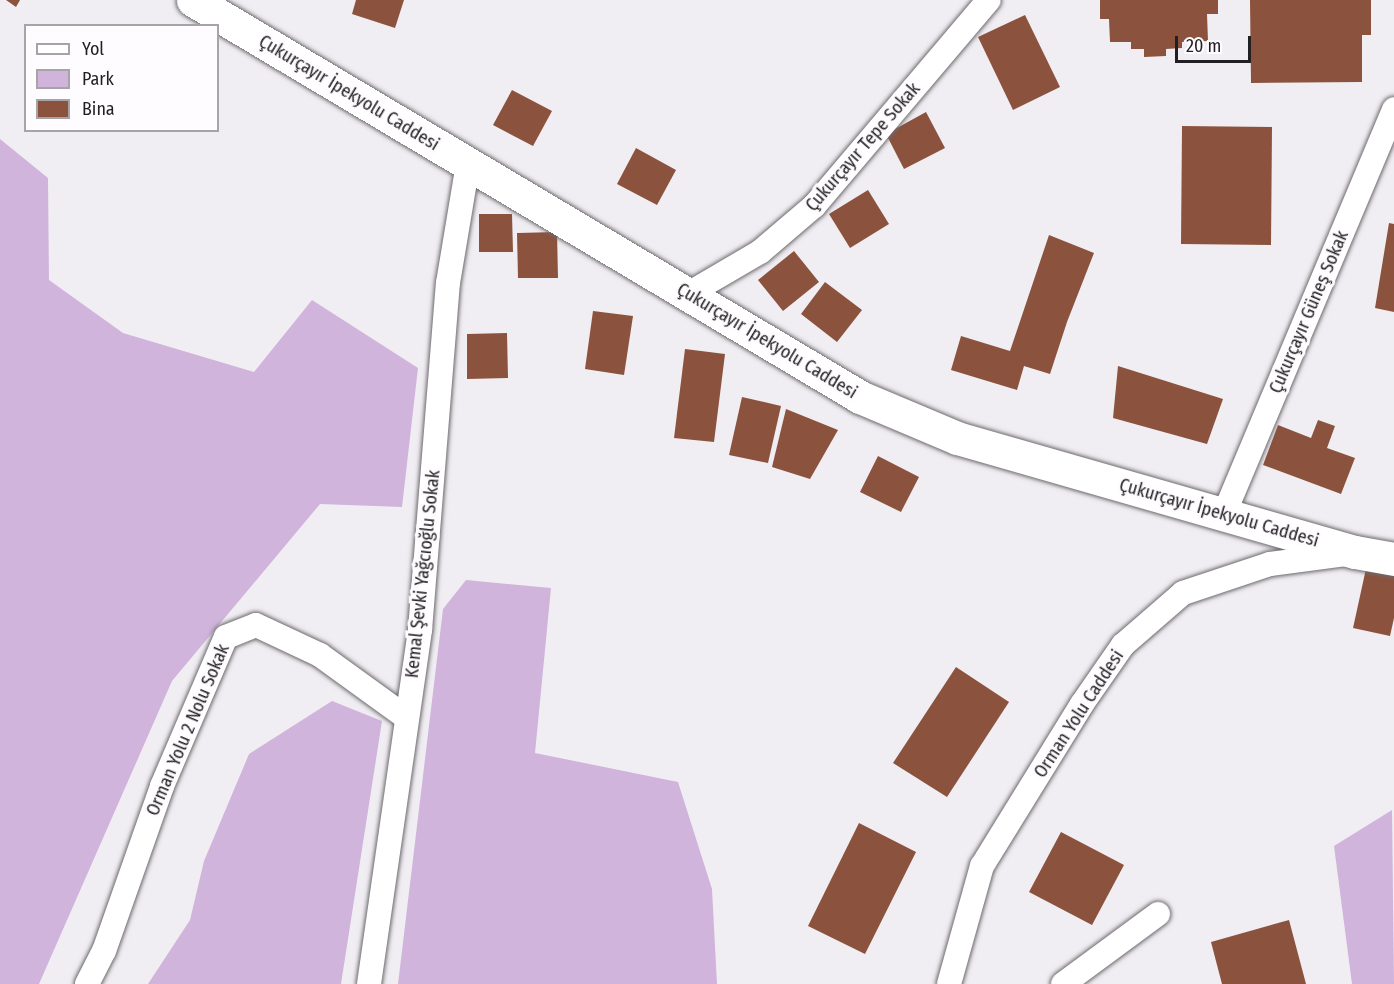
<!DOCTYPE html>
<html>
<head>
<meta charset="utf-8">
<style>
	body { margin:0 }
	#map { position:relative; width:1394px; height:984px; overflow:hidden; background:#f1eef3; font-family:"Fira Sans Condensed",sans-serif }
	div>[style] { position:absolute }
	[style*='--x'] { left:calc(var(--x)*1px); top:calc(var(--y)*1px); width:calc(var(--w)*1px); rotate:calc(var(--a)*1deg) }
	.green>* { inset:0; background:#d0b4dc }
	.building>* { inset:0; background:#8b523d }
	.roads { filter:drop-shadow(0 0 2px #6d6a6e) drop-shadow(0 0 2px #6d6a6e) }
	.street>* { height:24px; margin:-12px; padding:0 12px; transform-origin:12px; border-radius:12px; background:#fff }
	.secondary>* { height:33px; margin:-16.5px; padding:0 16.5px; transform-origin:16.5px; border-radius:16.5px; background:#fff }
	span { translate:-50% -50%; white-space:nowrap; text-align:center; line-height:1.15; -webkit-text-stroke:6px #fefcff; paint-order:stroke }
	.street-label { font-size:18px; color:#211f21 }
	.legend { position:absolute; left:24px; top:24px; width:195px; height:108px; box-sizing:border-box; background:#fefcff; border:2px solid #a6a4a6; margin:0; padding:8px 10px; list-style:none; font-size:18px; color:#211f21 }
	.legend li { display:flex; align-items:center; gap:12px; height:30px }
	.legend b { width:30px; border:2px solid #a6a4a6 }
	.scale { position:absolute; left:1175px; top:36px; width:76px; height:27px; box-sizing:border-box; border:3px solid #211f21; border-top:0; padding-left:8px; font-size:18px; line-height:21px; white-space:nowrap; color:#211f21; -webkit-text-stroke:4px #fefcff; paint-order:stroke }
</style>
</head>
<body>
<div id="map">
	<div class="green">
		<div style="clip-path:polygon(0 139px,48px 178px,49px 280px,123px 333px,254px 372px,312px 300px,418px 368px,402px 507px,320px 504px,172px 681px,39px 984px,0 984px)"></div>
		<div style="clip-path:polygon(466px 580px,551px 588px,535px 753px,678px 782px,712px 889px,717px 984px,398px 984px,443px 609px)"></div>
		<div style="clip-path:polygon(332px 701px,382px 721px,341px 984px,148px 984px,190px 920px,204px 861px,249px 754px)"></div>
		<div style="clip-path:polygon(1392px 810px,1394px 984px,1352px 984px,1334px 846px)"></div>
	</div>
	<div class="building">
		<div style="clip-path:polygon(6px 0,20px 0,16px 7px)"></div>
		<div style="clip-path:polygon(356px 0,404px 0,395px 28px,352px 14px)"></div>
		<div style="clip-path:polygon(1100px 0,1218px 0,1218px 14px,1207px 14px,1208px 41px,1182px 42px,1182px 48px,1166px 49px,1166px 56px,1144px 57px,1144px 49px,1131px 49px,1131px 42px,1110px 42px,1109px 19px,1100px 19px)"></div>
		<div style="clip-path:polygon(1250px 0,1371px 0,1371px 35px,1362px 35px,1362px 82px,1251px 83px)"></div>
		<div style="clip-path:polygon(1025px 15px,1060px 87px,1013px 110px,978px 37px)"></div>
		<div style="clip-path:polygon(512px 90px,552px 111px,533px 146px,493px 125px)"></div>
		<div style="clip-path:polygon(926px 112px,945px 148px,904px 169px,886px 134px)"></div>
		<div style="clip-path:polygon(1182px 126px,1272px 127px,1271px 245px,1181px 244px)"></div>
		<div style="clip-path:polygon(636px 148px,676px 170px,657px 205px,617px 184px)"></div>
		<div style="clip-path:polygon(868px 190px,889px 224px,850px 248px,829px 214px)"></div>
		<div style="clip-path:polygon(479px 214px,512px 214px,513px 252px,479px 252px)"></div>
		<div style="clip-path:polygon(1389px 223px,1394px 224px,1394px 312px,1375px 308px)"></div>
		<div style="clip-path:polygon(557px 232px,558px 278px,518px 278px,517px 233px)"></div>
		<div style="clip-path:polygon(1049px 235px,1094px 253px,1067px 322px,1050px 374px,1024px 366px,1017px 390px,951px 370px,961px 336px,1010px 351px)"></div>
		<div style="clip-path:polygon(794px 251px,819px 282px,783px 311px,758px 280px)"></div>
		<div style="clip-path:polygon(825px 282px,862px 310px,837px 342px,801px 314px)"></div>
		<div style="clip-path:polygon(593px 311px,633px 316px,624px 375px,585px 369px)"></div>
		<div style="clip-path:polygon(507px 333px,508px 378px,467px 379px,467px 334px)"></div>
		<div style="clip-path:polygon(685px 349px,725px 354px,714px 442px,674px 438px)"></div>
		<div style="clip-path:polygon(1118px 366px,1223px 399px,1207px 444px,1113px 418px)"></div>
		<div style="clip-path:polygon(742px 397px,781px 406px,768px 463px,729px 455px)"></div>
		<div style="clip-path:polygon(786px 409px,838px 430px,810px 479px,772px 467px)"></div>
		<div style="clip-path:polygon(1318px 420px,1335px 426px,1327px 448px,1355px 458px,1341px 494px,1263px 465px,1278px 425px,1311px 438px)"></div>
		<div style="clip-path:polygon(878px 456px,919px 477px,901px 512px,860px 492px)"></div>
		<div style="clip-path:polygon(1367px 564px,1394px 570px,1394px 618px,1390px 636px,1353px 628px)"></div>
		<div style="clip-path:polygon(956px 667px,1009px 702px,947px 797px,893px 763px)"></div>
		<div style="clip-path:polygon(859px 823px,916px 852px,865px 954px,808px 926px)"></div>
		<div style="clip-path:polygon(1061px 832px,1124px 865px,1092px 925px,1029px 892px)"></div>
		<div style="clip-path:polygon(1289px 920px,1306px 984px,1222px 984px,1211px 942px)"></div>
	</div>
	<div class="roads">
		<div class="street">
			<div style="--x:688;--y:294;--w:83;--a:-30.3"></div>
			<div style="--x:760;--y:252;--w:71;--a:-40.4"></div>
			<div style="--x:814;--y:206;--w:270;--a:-49.7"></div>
			<div style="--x:1224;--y:514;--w:439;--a:-67.2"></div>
			<div style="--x:87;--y:984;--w:37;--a:-63"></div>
			<div style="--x:104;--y:951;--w:175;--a:-70.6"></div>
			<div style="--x:162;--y:786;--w:162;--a:-66.8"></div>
			<div style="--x:226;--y:637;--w:32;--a:-22"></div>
			<div style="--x:256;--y:625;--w:71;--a:25.1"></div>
			<div style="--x:320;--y:655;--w:107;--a:35.9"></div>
			<div style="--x:369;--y:984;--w:358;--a:-81.8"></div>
			<div style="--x:420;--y:630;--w:348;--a:-85.4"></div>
			<div style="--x:448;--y:283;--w:122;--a:-80.5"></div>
			<div style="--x:949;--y:984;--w:123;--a:-74.4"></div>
			<div style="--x:982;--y:866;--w:190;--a:-58.3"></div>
			<div style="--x:1082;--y:704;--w:72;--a:-55.2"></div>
			<div style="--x:1123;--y:645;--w:79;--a:-40.9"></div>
			<div style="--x:1183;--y:593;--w:92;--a:-18.4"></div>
			<div style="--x:1270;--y:564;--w:78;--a:-7.4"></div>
			<div style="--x:1063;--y:984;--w:118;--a:-36.4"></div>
		</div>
		<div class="secondary">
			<div style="--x:193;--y:0;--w:776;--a:30.76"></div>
			<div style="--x:860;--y:397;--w:105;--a:22.9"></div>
			<div style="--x:957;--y:438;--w:414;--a:16"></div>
			<div style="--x:1355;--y:552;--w:40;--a:10"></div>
		</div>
	</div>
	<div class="street-label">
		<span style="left:349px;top:93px;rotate:31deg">Çukurçayır İpekyolu Caddesi</span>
		<span style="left:863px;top:147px;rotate:-49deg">Çukurçayır Tepe Sokak</span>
		<span style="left:1309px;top:312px;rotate:-67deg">Çukurçayır Güneş Sokak</span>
		<span style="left:767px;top:341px;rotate:31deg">Çukurçayır İpekyolu Caddesi</span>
		<span style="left:1219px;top:513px;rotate:16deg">Çukurçayır İpekyolu Caddesi</span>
		<span style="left:423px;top:574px;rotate:-84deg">Kemal Şevki Yağcıoğlu Sokak</span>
		<span style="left:1079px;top:714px;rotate:-57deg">Orman Yolu Caddesi</span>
		<span style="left:188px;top:730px;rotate:-67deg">Orman Yolu 2 Nolu Sokak</span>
	</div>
	<ul class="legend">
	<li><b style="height:8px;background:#fff"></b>Yol</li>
	<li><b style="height:16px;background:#d0b4dc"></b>Park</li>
	<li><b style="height:16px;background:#8b523d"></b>Bina</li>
	</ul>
	<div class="scale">20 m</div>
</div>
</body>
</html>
